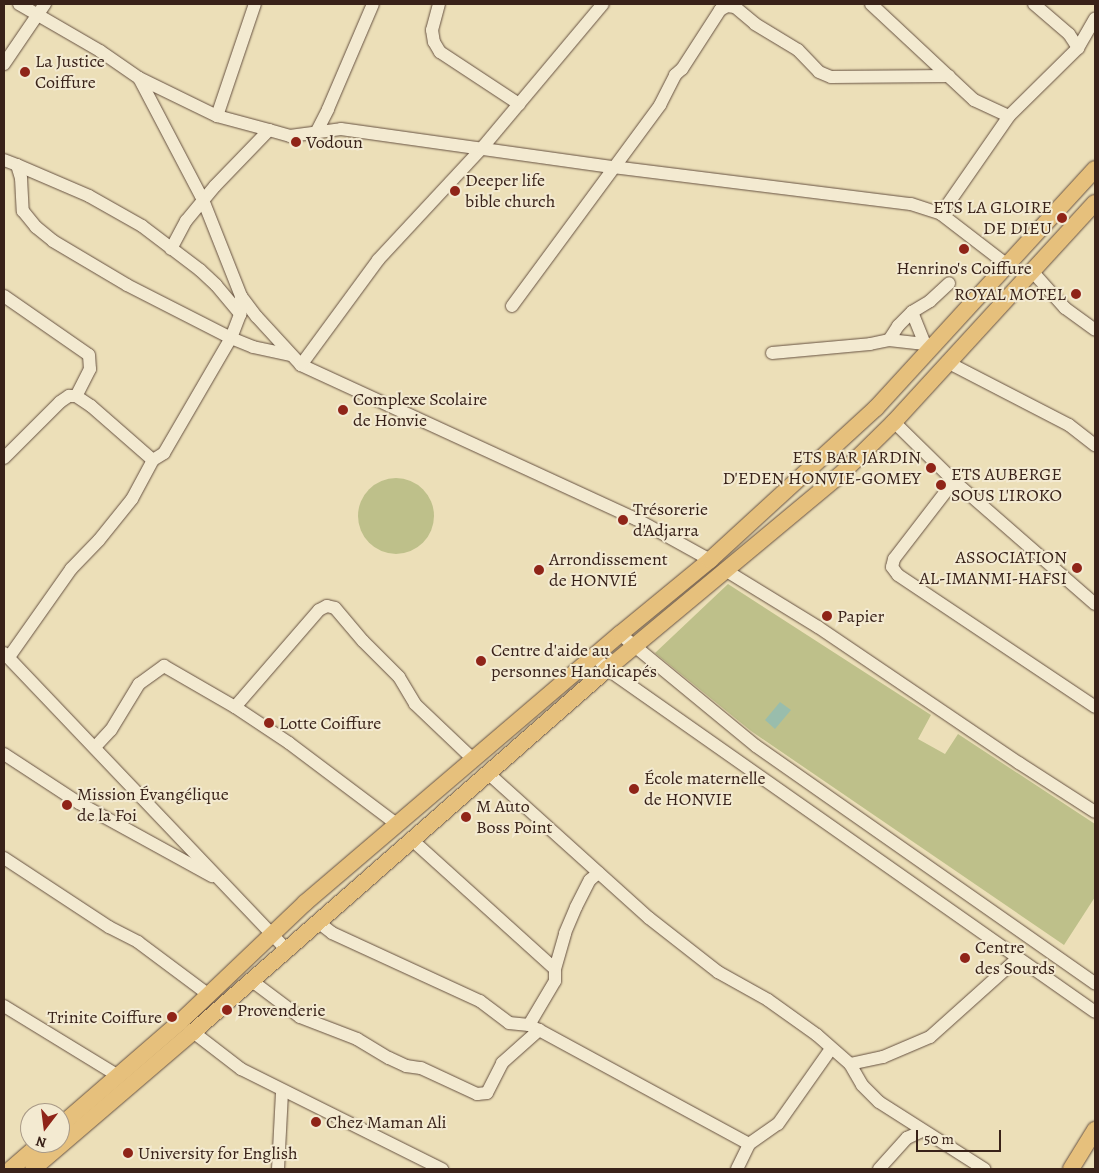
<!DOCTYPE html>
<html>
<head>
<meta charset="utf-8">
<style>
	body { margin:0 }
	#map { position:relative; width:1099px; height:1173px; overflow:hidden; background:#ecdfb8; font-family:Alegreya,serif }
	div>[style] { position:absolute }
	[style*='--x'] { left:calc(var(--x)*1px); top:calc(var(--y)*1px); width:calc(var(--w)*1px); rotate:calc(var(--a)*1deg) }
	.green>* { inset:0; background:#bec08a }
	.round { border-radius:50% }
	.water>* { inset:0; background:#99bdac }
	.roads { filter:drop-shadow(0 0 1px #665141) drop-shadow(0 0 1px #665141) }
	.minor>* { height:12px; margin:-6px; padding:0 6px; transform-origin:6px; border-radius:6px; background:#f3ead1 }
	.major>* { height:16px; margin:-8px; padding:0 8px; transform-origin:8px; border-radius:8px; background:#e6c07c }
	.dots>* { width:14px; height:14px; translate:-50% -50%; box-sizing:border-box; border:2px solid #f3ead1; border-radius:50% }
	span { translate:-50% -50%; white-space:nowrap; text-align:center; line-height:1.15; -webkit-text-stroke:4px #f3ead1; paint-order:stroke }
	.poi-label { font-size:18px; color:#392219 }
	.left { translate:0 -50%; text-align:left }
	.right { translate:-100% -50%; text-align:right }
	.frame { position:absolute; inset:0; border:5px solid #392219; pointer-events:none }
	.north { position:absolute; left:20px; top:1103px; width:50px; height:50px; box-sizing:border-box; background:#f3ead1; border:1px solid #a99a87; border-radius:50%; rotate:195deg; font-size:14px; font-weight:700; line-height:20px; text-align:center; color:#392219 }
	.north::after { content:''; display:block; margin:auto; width:18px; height:22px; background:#8f2418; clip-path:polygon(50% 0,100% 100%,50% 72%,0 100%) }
	.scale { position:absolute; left:916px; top:1130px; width:85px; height:22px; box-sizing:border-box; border:2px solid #392219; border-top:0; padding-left:6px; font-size:15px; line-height:18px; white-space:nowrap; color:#392219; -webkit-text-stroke:4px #f3ead1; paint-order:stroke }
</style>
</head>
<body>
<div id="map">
	<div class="green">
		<div class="round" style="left:358px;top:478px;width:76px;height:76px"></div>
		<div style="clip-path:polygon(728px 584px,931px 715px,918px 739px,945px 754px,958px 734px,1095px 824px,1095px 897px,1064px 945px,751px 731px,655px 653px)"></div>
	</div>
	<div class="water">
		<div style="clip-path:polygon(780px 702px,791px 710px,775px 729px,765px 720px)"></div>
	</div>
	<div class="roads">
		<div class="minor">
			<div style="--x:19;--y:4;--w:94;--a:30.1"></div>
			<div style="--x:100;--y:51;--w:47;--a:34.7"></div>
			<div style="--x:139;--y:78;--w:87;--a:26"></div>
			<div style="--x:217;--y:116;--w:54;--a:15.1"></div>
			<div style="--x:269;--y:130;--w:22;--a:16"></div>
			<div style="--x:290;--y:136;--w:51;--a:-7.8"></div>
			<div style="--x:341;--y:129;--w:275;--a:8"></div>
			<div style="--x:613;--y:167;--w:300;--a:7.1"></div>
			<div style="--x:911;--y:204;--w:32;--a:18"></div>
			<div style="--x:941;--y:214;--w:82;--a:37.6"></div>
			<div style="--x:439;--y:4;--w:27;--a:105"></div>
			<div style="--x:432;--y:30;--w:12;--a:81"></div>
			<div style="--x:434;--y:42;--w:12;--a:59"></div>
			<div style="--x:440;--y:52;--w:95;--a:33.4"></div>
			<div style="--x:871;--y:4;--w:141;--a:43"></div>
			<div style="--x:974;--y:100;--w:38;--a:25"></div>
			<div style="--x:1034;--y:4;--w:46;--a:40.6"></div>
			<div style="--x:1069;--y:34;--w:17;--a:57"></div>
			<div style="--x:4;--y:64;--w:73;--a:-55.7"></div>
			<div style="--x:139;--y:78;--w:138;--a:62.3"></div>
			<div style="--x:203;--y:200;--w:103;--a:68.4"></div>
			<div style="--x:241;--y:296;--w:26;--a:53"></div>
			<div style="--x:257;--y:317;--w:65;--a:47.5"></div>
			<div style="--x:301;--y:365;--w:369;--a:24.7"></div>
			<div style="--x:636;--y:519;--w:85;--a:29"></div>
			<div style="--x:217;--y:116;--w:118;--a:-71.3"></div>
			<div style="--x:316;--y:133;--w:27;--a:-63"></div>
			<div style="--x:328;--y:109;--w:114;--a:-66.8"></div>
			<div style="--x:4;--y:160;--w:14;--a:21"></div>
			<div style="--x:17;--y:165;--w:14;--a:73"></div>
			<div style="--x:21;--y:178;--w:33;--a:87"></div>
			<div style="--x:23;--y:211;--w:21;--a:51"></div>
			<div style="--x:36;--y:227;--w:22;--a:39"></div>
			<div style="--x:53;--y:241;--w:86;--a:30.7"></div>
			<div style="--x:127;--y:285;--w:117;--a:27"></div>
			<div style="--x:231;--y:338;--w:24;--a:22"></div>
			<div style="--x:253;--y:347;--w:39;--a:12"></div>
			<div style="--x:17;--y:165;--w:78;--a:23.3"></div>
			<div style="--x:89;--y:196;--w:61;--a:29.5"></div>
			<div style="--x:142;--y:226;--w:73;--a:37.2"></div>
			<div style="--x:200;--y:270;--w:22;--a:43"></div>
			<div style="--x:216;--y:285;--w:38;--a:50"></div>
			<div style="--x:941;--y:214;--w:119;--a:-55.2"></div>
			<div style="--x:1009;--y:116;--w:97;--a:-44.6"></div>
			<div style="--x:1078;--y:48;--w:34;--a:-60"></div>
			<div style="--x:171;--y:249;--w:32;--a:-62"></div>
			<div style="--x:186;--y:221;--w:45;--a:-50.4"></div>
			<div style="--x:215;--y:186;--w:78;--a:-46"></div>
			<div style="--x:1031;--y:270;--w:51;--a:48.2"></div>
			<div style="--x:1065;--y:308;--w:37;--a:36"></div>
			<div style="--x:4;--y:296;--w:103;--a:34.8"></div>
			<div style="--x:89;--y:355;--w:14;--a:86"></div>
			<div style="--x:90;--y:369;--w:30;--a:117"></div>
			<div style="--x:76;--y:396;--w:18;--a:34"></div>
			<div style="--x:91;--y:406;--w:82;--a:41.1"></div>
			<div style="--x:512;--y:306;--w:250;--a:-53.6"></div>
			<div style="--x:660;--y:105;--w:34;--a:-63"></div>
			<div style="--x:675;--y:75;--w:9;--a:-41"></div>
			<div style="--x:682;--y:69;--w:70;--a:-57.2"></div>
			<div style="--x:720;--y:10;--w:8;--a:-30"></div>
			<div style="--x:727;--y:6;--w:8;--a:7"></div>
			<div style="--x:735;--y:7;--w:26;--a:40"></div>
			<div style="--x:755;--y:24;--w:50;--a:31.2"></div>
			<div style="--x:798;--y:50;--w:30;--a:46"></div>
			<div style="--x:819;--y:72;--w:13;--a:23"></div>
			<div style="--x:831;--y:77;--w:118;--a:-0.5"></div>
			<div style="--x:912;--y:312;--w:32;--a:68"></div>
			<div style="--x:889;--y:340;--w:17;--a:-57"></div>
			<div style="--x:898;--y:326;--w:20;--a:-45"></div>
			<div style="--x:912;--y:312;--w:21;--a:-31"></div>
			<div style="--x:930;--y:301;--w:26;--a:-43"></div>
			<div style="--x:772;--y:353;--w:98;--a:-5.2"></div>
			<div style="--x:870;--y:344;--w:19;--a:-12"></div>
			<div style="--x:889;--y:340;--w:45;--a:6.3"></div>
			<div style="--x:947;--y:362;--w:137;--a:27.3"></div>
			<div style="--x:1069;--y:425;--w:33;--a:38"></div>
			<div style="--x:301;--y:365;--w:130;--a:-53.7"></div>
			<div style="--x:378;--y:260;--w:153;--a:-47.1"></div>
			<div style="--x:482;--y:148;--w:188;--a:-50"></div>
			<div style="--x:894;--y:422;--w:84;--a:44.5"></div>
			<div style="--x:954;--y:481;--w:187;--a:41.1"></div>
			<div style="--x:4;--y:458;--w:79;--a:-45"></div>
			<div style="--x:60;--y:402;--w:11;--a:-34"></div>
			<div style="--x:69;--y:396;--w:7;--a:0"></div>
			<div style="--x:954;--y:481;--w:98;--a:127.6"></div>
			<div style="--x:894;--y:559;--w:8;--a:104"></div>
			<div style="--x:892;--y:567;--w:10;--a:53"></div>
			<div style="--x:898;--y:575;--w:237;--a:33.8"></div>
			<div style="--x:725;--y:570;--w:109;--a:31.5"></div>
			<div style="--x:818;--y:627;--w:243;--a:34.1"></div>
			<div style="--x:1019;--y:763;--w:90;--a:32.8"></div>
			<div style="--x:620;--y:634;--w:176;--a:39.5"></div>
			<div style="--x:756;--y:746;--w:414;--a:35"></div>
			<div style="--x:4;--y:653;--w:410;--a:46.4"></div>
			<div style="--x:594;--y:655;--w:19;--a:47"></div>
			<div style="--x:607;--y:669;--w:596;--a:35.1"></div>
			<div style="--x:9;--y:657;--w:108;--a:-54.8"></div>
			<div style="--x:71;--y:569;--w:40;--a:-46"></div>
			<div style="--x:99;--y:540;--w:53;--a:-51.2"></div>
			<div style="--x:132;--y:499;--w:44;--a:-61.7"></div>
			<div style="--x:153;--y:460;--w:13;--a:-32"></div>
			<div style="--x:164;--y:453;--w:133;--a:-59.8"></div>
			<div style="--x:231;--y:338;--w:26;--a:-69"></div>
			<div style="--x:240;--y:314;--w:18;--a:-87"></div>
			<div style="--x:235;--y:707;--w:128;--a:-49.1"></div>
			<div style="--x:319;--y:610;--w:9;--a:-27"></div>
			<div style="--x:327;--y:606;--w:8;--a:14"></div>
			<div style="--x:335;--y:608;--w:43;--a:49.7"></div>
			<div style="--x:363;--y:641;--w:51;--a:45"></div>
			<div style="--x:399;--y:677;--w:31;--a:59"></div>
			<div style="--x:415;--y:704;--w:80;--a:43.5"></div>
			<div style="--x:95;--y:747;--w:23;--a:-47"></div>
			<div style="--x:111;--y:730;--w:54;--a:-58.7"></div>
			<div style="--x:139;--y:684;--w:31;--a:-36"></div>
			<div style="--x:164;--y:666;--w:82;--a:30"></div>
			<div style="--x:235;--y:707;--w:65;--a:33.7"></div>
			<div style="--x:289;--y:743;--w:133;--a:37"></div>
			<div style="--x:4;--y:754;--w:90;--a:33.2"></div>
			<div style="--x:79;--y:803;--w:152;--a:28.8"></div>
			<div style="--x:489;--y:774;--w:215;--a:42"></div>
			<div style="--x:649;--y:918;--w:88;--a:38"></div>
			<div style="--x:718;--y:972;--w:57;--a:29.2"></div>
			<div style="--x:768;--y:1000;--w:60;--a:35.5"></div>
			<div style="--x:817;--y:1035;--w:44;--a:41.3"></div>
			<div style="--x:850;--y:1064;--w:24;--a:60"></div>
			<div style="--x:862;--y:1085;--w:24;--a:45"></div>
			<div style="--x:879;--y:1102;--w:125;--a:32.5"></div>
			<div style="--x:411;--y:839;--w:194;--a:42.1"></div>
			<div style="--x:555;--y:969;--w:12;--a:90"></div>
			<div style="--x:555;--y:981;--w:51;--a:120.6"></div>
			<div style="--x:4;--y:858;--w:126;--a:33.3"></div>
			<div style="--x:109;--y:927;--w:33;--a:27"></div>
			<div style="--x:138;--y:942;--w:89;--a:36.7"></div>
			<div style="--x:318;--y:922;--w:18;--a:38"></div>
			<div style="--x:332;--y:933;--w:163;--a:24.7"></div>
			<div style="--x:480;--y:1001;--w:36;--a:37"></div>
			<div style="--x:509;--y:1023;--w:20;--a:6"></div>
			<div style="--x:529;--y:1025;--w:11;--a:27"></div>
			<div style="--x:539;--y:1030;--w:239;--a:28.5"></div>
			<div style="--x:555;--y:969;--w:37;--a:-74"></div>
			<div style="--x:565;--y:933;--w:28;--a:-67"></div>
			<div style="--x:576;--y:907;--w:30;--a:-63"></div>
			<div style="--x:590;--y:880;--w:11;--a:-41"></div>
			<div style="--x:252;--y:981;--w:60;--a:36.9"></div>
			<div style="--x:300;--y:1017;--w:61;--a:21.1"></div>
			<div style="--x:357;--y:1039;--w:37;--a:31"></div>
			<div style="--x:389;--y:1058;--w:19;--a:25"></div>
			<div style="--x:406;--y:1066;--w:15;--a:8"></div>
			<div style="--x:421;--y:1068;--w:62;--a:24.9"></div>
			<div style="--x:477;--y:1094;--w:10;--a:-6"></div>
			<div style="--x:487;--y:1093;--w:34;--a:-63"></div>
			<div style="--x:502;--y:1063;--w:50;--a:-41.7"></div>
			<div style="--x:4;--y:1006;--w:132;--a:31.4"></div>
			<div style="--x:193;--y:1032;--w:61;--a:37.6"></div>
			<div style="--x:241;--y:1069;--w:225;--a:26.5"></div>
			<div style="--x:850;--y:1064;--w:34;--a:-12"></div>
			<div style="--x:883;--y:1057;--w:51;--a:-23.1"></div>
			<div style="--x:930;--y:1037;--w:118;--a:-41.9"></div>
			<div style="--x:278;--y:1169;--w:77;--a:-87"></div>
			<div style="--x:737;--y:1169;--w:28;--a:-64"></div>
			<div style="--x:749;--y:1144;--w:35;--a:-35"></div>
			<div style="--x:778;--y:1124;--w:92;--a:-54.8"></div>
			<div style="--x:879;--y:1169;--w:42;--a:-47.9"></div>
			<div style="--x:907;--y:1138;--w:17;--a:-25"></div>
		</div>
		<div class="major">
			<div style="--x:60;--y:1126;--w:159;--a:-40.9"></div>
			<div style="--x:180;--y:1022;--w:173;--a:-43.6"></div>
			<div style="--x:305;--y:903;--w:414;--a:-40.5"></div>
			<div style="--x:620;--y:634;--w:117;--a:-39.4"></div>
			<div style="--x:710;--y:560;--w:225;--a:-42.5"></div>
			<div style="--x:876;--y:408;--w:324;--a:-47.5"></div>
			<div style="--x:11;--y:1169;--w:40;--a:-41"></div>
			<div style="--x:33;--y:1169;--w:211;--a:-40.6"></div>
			<div style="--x:193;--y:1032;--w:551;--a:-41.24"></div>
			<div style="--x:607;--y:669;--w:302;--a:-39.8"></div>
			<div style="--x:839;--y:476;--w:77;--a:-44.5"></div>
			<div style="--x:894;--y:422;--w:297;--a:-47.5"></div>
			<div style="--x:1071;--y:1169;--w:46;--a:-58.4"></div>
		</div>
	</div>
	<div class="dots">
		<div style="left:25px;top:72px;background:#8f2418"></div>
		<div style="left:296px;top:142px;background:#8f2418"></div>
		<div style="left:455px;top:191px;background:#8f2418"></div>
		<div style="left:1062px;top:218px;background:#8f2418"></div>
		<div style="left:964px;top:249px;background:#8f2418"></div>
		<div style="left:1076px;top:294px;background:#8f2418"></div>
		<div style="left:343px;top:410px;background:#8f2418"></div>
		<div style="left:931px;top:468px;background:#8f2418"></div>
		<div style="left:941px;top:485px;background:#8f2418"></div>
		<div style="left:623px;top:520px;background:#8f2418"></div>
		<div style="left:1077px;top:568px;background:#8f2418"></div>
		<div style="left:539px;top:570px;background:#8f2418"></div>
		<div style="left:827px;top:616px;background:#8f2418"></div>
		<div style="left:481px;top:661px;background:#8f2418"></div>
		<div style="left:269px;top:723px;background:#8f2418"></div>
		<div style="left:634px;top:789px;background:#8f2418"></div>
		<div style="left:67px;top:805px;background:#8f2418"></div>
		<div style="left:466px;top:817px;background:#8f2418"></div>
		<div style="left:965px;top:958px;background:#8f2418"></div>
		<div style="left:227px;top:1010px;background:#8f2418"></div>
		<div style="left:172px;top:1017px;background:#8f2418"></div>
		<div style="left:316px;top:1122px;background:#8f2418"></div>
		<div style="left:128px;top:1153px;background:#8f2418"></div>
	</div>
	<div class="poi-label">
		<span class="left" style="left:35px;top:72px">La Justice<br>Coiffure</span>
		<span class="left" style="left:306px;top:142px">Vodoun</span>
		<span class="left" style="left:465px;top:191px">Deeper life<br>bible church</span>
		<span class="right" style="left:1052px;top:218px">ETS LA GLOIRE<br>DE DIEU</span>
		<span style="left:964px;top:268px">Henrino's Coiffure</span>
		<span class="right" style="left:1066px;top:294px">ROYAL MOTEL</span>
		<span class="left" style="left:353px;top:410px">Complexe Scolaire<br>de Honvie</span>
		<span class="right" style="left:921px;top:468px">ETS BAR JARDIN<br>D'EDEN HONVIE-GOMEY</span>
		<span class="left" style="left:951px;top:485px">ETS AUBERGE<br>SOUS L'IROKO</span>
		<span class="left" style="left:633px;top:520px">Trésorerie<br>d'Adjarra</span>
		<span class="right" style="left:1067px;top:568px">ASSOCIATION<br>AL-IMANMI-HAFSI</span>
		<span class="left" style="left:549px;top:570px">Arrondissement<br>de HONVIÉ</span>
		<span class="left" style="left:837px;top:616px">Papier</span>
		<span class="left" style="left:491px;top:661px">Centre d'aide au<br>personnes Handicapés</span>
		<span class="left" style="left:279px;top:723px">Lotte Coiffure</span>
		<span class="left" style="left:644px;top:789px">École maternelle<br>de HONVIE</span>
		<span class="left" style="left:77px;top:805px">Mission Évangélique<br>de la Foi</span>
		<span class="left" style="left:476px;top:817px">M Auto<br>Boss Point</span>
		<span class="left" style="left:975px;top:958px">Centre<br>des Sourds</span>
		<span class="left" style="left:237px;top:1010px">Provenderie</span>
		<span class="right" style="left:162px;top:1017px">Trinite Coiffure</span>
		<span class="left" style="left:326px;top:1122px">Chez Maman Ali</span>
		<span class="left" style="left:138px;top:1153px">University for English</span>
	</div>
	<div class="frame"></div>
	<div class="north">N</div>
	<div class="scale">50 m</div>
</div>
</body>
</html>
